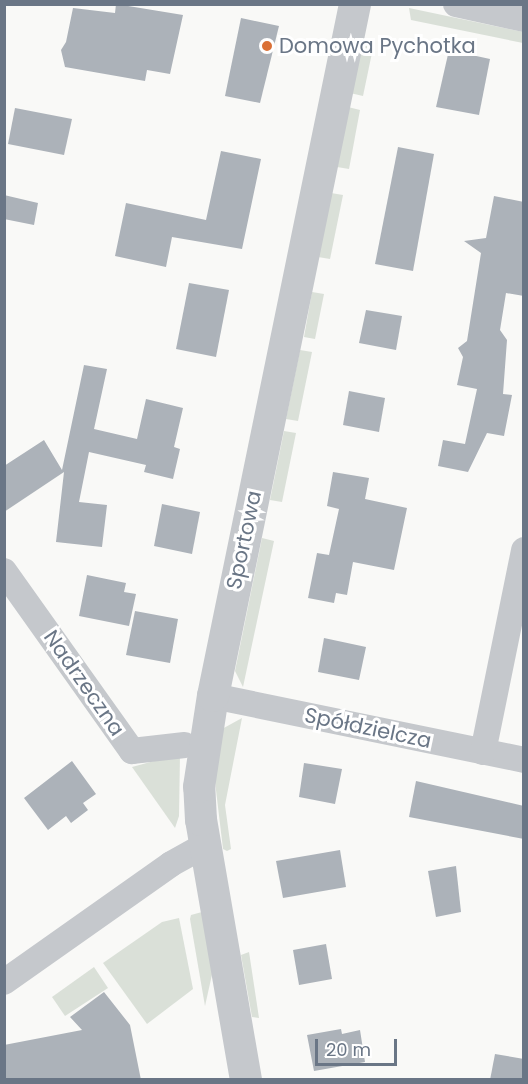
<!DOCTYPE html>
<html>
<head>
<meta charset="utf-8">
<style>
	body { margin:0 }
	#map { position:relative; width:528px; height:1084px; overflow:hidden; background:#f9f9f7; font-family:Poppins,sans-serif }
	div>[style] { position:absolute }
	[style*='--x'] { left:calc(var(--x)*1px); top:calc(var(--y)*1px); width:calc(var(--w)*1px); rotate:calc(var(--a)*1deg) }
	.green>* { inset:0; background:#dae0d8 }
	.building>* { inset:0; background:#acb2b9 }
	.minor>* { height:26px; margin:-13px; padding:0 13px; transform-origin:13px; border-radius:13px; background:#c5c8cc }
	.tertiary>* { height:32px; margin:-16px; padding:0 16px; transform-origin:16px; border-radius:16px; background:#c5c8cc }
	.dots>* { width:16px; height:16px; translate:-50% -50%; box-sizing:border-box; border:3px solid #fff; border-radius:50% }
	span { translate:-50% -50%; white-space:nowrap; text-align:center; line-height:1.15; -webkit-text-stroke:6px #fff; paint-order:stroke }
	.poi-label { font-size:21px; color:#6a7686 }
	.left { translate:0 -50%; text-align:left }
	.street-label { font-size:21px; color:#6a7686 }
	.frame { position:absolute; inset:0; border:6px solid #6a7686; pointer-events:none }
	.scale { position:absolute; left:315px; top:1039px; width:82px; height:27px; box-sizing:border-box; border:3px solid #6a7686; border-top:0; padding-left:8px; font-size:18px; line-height:21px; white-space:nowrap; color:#6a7686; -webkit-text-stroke:4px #fff; paint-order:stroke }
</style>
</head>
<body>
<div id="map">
	<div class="green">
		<div style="clip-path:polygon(409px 8px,523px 32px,523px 43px,411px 20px)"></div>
		<div style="clip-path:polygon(362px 43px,373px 48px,363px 96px,350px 93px)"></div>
		<div style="clip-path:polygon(348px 107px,360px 110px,349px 169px,337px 167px)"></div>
		<div style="clip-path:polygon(331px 193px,343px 195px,330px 259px,318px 257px)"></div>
		<div style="clip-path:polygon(312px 292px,324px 294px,315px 339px,304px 337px)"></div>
		<div style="clip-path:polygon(300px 350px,312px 352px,298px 421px,286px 419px)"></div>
		<div style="clip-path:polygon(284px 431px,296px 433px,282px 502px,270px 500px)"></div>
		<div style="clip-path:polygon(262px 538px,274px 541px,243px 687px,235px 671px)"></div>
		<div style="clip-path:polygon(242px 718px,225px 805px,231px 849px,227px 851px,223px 849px,215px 782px,222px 729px)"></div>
		<div style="clip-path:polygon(180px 754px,179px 816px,175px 828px,132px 767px)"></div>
		<div style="clip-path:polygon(202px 912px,213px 970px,205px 1006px,190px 919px,191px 915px)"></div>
		<div style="clip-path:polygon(179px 918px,193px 989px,147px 1024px,103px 963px,162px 922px)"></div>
		<div style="clip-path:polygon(249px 952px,259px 1018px,252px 1017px,241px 955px)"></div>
		<div style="clip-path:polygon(94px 967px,108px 988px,65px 1016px,52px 997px)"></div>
	</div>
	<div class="building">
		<div style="clip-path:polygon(116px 4px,183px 15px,170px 74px,147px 70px,145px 81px,65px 67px,61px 50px,66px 42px,73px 8px,115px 13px)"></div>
		<div style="clip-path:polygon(241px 18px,279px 26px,260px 103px,225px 96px)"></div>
		<div style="clip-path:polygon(449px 50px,490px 59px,479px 115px,436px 107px)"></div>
		<div style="clip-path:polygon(15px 108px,72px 119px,64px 155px,8px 144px)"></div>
		<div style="clip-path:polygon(398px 147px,434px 154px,413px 271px,375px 264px)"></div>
		<div style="clip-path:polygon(221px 151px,261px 159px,242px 249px,172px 237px,166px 267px,115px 256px,126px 203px,206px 220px)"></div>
		<div style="clip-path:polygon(4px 195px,38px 203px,34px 225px,4px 219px)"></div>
		<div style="clip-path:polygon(494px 196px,524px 202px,524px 296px,506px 293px,500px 330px,507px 340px,503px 394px,512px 395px,504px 436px,487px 433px,468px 472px,438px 466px,443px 440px,465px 444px,477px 389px,457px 385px,463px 357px,458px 348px,467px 341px,481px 253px,464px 241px,486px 238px)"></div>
		<div style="clip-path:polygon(189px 283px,229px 290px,216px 357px,176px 349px)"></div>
		<div style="clip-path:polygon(366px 310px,402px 316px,396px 350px,359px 343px)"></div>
		<div style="clip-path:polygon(84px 365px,107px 369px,94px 429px,137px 439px,146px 399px,183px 408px,174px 447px,180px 449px,173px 479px,144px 472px,146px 465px,89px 452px,79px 502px,107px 505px,102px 547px,56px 542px,64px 472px,4px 512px,4px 466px,44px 440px,62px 470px)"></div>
		<div style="clip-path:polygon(349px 391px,385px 398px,379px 432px,343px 425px)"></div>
		<div style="clip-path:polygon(333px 472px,369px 478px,365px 499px,407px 508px,394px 570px,353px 562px,347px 595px,336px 593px,334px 603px,308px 598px,317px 553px,329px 555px,339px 509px,327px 506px)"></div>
		<div style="clip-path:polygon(162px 504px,200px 512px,192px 554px,154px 546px)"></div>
		<div style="clip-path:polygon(87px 575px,126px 583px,124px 592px,136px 594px,129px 626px,79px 616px)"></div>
		<div style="clip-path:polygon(135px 611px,178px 619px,170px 663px,126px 655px)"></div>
		<div style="clip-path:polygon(324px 638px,366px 647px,359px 680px,318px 672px)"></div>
		<div style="clip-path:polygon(72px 761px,96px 794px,83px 803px,88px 810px,71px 823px,66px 816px,48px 830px,24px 798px)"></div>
		<div style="clip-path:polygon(304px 763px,342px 769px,335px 804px,299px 797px)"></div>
		<div style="clip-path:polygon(416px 781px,524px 806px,524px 839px,409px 817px)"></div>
		<div style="clip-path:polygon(340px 850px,346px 887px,283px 898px,276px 861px)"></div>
		<div style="clip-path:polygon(456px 866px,461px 912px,436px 917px,428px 871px)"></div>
		<div style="clip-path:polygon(326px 944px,332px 979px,299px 985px,293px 950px)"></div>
		<div style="clip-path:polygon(104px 992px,130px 1025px,141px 1080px,4px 1080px,4px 1045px,82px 1030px,70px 1017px)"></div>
		<div style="clip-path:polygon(341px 1029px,342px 1034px,360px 1030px,365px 1062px,314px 1071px,307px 1035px)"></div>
		<div style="clip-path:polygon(495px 1054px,524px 1059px,524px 1080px,490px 1080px)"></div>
	</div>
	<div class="minor">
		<div style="--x:456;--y:4;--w:70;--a:12.4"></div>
		<div style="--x:4;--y:571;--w:221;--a:54.6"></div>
		<div style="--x:132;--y:751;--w:53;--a:-6.5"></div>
		<div style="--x:213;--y:696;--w:318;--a:11.6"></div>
		<div style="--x:483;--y:752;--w:206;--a:-78.5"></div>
		<div style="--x:4;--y:982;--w:204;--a:-35.2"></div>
		<div style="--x:171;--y:864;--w:39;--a:-29"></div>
	</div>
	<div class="tertiary">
		<div style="--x:246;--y:1080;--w:264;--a:-99.8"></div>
		<div style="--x:201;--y:820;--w:33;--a:-93"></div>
		<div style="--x:199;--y:787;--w:92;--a:-81.3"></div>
		<div style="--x:213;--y:696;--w:706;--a:-78.4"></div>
	</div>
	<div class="dots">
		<div style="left:267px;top:46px;background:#da7036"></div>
	</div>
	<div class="poi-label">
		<span class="left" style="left:279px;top:46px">Domowa Pychotka</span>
	</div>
	<div class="street-label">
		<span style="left:244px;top:540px;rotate:-78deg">Sportowa</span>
		<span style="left:84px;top:683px;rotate:55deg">Nadrzeczna</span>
		<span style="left:368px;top:728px;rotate:12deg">Spółdzielcza</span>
	</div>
	<div class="frame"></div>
	<div class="scale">20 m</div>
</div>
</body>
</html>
